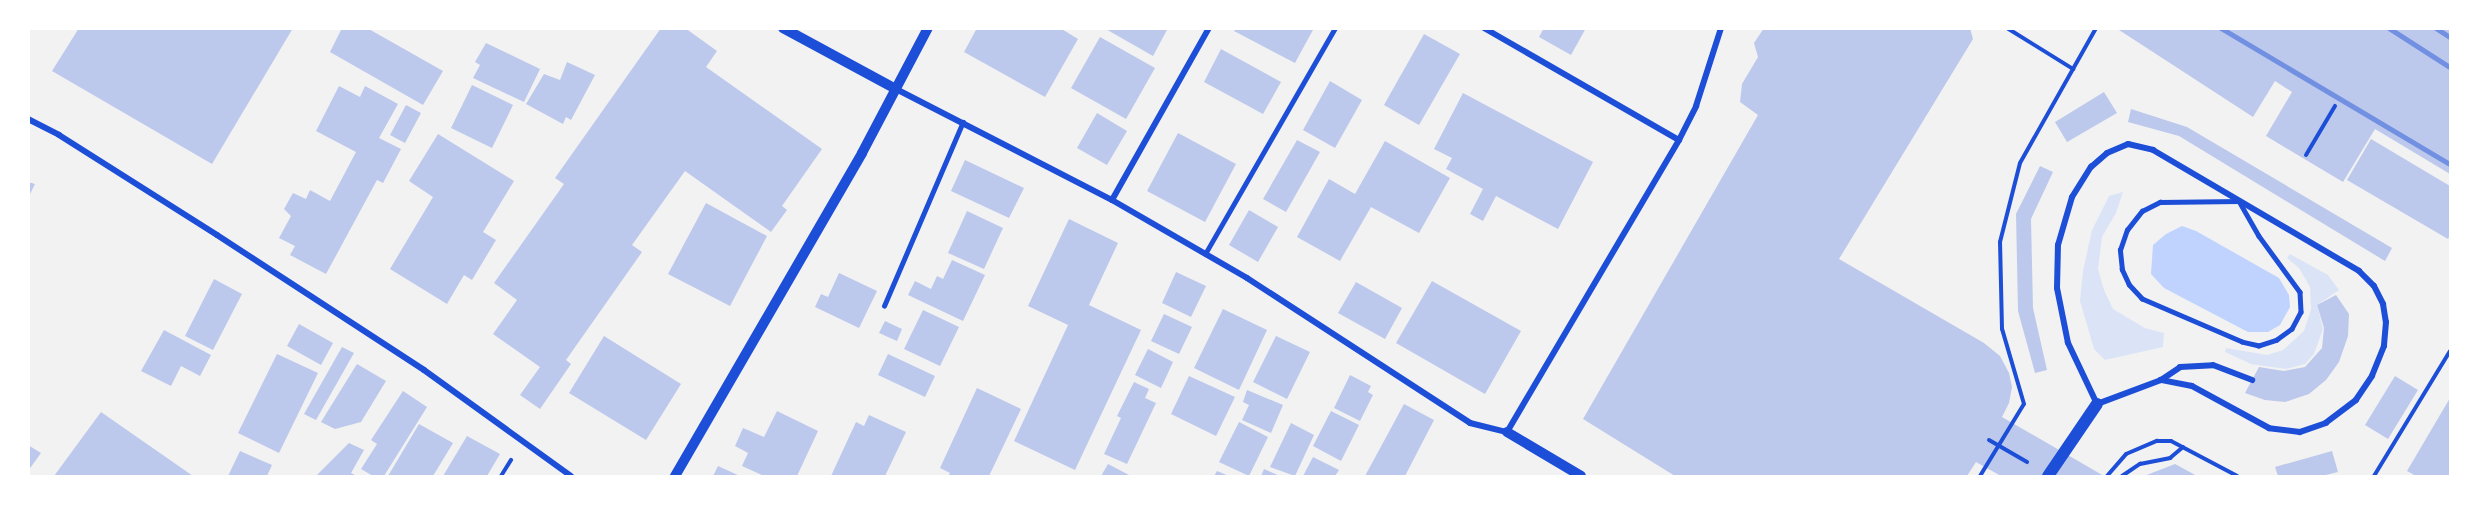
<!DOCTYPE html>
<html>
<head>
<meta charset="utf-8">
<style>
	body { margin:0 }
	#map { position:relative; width:2479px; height:505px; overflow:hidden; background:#f2f2f2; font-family:"Titillium Web",sans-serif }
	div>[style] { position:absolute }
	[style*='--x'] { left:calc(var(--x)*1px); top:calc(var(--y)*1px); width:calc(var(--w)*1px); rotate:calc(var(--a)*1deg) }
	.green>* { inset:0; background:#dbe4f7 }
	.water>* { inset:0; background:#bfd3fe }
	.building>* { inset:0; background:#bdc9ec }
	.path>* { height:4px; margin:-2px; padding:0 2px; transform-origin:2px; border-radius:2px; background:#1d4ed8 }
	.service>* { height:4.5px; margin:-2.25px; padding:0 2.25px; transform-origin:2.25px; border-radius:2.25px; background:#1d4ed8 }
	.minor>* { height:6px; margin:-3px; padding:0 3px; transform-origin:3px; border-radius:3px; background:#1d4ed8 }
	.tertiary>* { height:10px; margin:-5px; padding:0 5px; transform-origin:5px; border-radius:5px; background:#1d4ed8 }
	.secondary>* { height:12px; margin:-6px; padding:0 6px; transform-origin:6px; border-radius:6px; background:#1d4ed8 }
	.rail>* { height:4.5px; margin:-2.25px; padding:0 2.25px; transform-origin:2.25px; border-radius:2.25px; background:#7290e2 }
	span { translate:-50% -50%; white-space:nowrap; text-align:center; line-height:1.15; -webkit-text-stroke:4.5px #fff; paint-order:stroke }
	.frame { position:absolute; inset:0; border:30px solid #fff; pointer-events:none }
</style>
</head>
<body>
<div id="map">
	<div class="green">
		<div style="clip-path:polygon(2123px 192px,2116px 213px,2102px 237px,2098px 269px,2104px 290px,2113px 309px,2145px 328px,2164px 333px,2163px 347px,2105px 360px,2094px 349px,2080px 301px,2083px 271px,2092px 230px,2109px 196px)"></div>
		<div style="clip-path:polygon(2290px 254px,2328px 275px,2339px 290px,2317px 305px,2323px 329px,2314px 354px,2305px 364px,2286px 369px,2251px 364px,2225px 352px,2226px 348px,2267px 355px,2283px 350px,2304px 331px,2311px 309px,2310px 287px,2299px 268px,2287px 258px)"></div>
	</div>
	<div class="water">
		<div style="clip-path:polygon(2182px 226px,2196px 231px,2279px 278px,2289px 295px,2290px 307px,2280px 325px,2268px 332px,2248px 332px,2164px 288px,2151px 274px,2153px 245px,2166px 234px)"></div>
	</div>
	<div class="building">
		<div style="clip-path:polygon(79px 28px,293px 28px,212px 164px,52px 71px)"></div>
		<div style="clip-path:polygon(342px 28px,367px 28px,443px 71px,423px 105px,330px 52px)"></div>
		<div style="clip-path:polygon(661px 28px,685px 28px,717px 51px,706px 67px,822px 149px,782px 206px,787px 210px,771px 232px,685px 171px,632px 245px,642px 252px,566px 360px,571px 364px,540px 409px,520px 395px,540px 367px,493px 334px,517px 300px,494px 283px,564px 184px,555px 178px)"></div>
		<div style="clip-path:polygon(977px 28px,1060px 28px,1078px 39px,1045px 97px,964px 52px)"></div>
		<div style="clip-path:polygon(1104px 28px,1168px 28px,1153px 56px)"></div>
		<div style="clip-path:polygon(1236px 28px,1314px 28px,1295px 63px,1234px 31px)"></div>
		<div style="clip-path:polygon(1544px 28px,1586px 28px,1571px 55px,1539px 37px)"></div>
		<div style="clip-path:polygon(1764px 28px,1970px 28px,1973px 39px,1839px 259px,1984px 343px,2000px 356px,2009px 373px,2012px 387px,2009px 403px,2002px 417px,2104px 476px,2001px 476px,1976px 462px,1967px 476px,1675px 476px,1583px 419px,1758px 115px,1740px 102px,1742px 84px,1758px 57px,1754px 43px)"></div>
		<div style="clip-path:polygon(2116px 28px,2450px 28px,2450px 174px,2375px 129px,2343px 182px,2266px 136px,2292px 92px,2275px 81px,2253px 117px)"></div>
		<div style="clip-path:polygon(1424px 34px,1460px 54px,1419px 125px,1384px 105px)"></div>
		<div style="clip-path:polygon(1100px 37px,1155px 68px,1126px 119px,1071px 88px)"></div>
		<div style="clip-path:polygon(486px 43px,540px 69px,524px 102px,473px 78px,480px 65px,475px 62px)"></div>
		<div style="clip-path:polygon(1221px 49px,1281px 82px,1263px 114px,1204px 82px)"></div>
		<div style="clip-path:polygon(567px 62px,595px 75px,571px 120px,566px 117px,563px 124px,526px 104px,544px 74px,560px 80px)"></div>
		<div style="clip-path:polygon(1330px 81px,1362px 100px,1335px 148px,1303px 130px)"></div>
		<div style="clip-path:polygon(472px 85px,513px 105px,492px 148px,451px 128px)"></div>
		<div style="clip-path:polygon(339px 86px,360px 97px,365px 86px,398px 104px,379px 138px,401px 149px,383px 183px,377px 180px,326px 274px,290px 255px,295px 246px,279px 238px,291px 216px,284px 209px,293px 193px,306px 199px,310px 190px,330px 201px,356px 152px,316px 131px)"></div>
		<div style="clip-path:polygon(2104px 92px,2117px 113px,2067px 142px,2055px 122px)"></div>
		<div style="clip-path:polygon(1463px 93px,1593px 162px,1558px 229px,1496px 196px,1483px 221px,1470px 214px,1483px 189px,1446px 169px,1452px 158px,1434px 149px)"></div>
		<div style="clip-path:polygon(406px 105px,421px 113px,405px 143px,390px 135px)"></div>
		<div style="clip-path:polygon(2131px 109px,2187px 127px,2392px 248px,2385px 261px,2179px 136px,2128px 122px)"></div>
		<div style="clip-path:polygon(1097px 113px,1127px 131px,1107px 165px,1077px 148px)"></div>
		<div style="clip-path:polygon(1178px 133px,1236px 164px,1205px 222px,1147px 191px)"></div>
		<div style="clip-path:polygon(438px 134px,514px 181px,483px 232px,496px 240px,472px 280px,464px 275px,447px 304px,390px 269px,433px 197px,409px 181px)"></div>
		<div style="clip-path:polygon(2371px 139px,2450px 186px,2450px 235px,2448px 239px,2347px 180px)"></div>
		<div style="clip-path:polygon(1297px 140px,1320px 152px,1286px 212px,1263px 199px)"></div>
		<div style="clip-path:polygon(1385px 141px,1450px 178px,1419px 233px,1371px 207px,1340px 261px,1297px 237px,1329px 179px,1355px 194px)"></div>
		<div style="clip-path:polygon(965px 160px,1024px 188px,1009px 218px,951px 191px)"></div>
		<div style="clip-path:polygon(2040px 166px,2053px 172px,2031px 219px,2033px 308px,2047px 370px,2035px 373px,2018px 311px,2016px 214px)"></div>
		<div style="clip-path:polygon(28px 182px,35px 184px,28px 198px)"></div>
		<div style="clip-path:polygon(706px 203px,767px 236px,730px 306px,668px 274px)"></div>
		<div style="clip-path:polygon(1249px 210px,1278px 227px,1258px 262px,1229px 245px)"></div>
		<div style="clip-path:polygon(967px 211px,1003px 228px,984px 269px,948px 253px)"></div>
		<div style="clip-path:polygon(1069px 219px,1118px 243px,1089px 305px,1141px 330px,1075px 470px,1014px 441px,1068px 325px,1028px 306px)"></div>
		<div style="clip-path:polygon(952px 260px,985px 275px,963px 321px,908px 295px,915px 281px,931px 289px,937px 276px,943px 279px)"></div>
		<div style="clip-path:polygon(1176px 272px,1206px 286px,1191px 317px,1162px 303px)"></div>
		<div style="clip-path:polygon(839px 273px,877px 291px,859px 328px,815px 307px,821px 294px,828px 297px)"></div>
		<div style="clip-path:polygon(214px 279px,242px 294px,213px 350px,185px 336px)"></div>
		<div style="clip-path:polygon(1432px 281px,1521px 331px,1485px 394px,1396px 343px)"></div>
		<div style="clip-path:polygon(1356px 282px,1402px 308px,1385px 339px,1338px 313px)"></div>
		<div style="clip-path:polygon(2336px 295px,2349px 314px,2348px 336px,2339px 362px,2326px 380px,2309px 394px,2285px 402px,2265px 400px,2245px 393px,2259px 367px,2284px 371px,2305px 367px,2322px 348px,2324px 328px,2317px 305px)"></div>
		<div style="clip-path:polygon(1223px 309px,1267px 330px,1239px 390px,1194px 368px)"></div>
		<div style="clip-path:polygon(923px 310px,959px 327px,940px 366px,904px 349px)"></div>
		<div style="clip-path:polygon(1164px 314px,1192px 327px,1179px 354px,1151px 341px)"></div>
		<div style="clip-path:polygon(885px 321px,902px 329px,897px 341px,879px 333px)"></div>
		<div style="clip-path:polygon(299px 324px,333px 343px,321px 365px,287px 346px)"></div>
		<div style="clip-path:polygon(164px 330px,211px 355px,200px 376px,181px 366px,171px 386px,141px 371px)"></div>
		<div style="clip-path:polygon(604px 336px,681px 384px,646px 440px,569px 393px)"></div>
		<div style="clip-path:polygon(1276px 336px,1310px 352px,1287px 399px,1253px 382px)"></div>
		<div style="clip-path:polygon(342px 347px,354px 353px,316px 420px,304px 414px)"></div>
		<div style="clip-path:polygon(1148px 349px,1173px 362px,1161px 388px,1135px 375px)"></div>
		<div style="clip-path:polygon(277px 354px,318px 373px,279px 453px,238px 433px)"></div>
		<div style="clip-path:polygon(888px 354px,935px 376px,925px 397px,878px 375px)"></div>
		<div style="clip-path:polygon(357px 364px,386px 381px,361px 422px,335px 429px,321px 422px)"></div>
		<div style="clip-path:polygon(1350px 375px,1371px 386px,1368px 392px,1373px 395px,1360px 421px,1334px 408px)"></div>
		<div style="clip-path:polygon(1189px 376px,1235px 397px,1216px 436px,1171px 414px)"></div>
		<div style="clip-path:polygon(2395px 376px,2418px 390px,2388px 439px,2365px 425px)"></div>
		<div style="clip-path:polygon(1134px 382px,1149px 389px,1145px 398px,1156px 403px,1127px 464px,1104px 454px,1121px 418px,1117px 416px)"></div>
		<div style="clip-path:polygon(977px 388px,1021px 409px,989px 476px,948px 476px,950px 473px,940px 468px)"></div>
		<div style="clip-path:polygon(1247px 390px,1283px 405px,1271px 433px,1242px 420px,1249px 405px,1243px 402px)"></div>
		<div style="clip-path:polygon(403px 391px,427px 407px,384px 476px,373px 476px,361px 469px,377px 444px,371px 440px)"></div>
		<div style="clip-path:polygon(2450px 398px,2450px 476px,2416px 476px,2407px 471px)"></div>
		<div style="clip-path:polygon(1404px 404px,1434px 420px,1405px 476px,1365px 476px)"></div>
		<div style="clip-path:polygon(777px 411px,818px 431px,797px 476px,764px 476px,742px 466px,748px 453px,735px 446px,743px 428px,764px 437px)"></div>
		<div style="clip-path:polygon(1331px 411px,1359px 425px,1341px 461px,1313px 446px)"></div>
		<div style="clip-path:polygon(101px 412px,193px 476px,54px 476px)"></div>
		<div style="clip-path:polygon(869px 415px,906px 432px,885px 476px,831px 476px,856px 422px,864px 426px)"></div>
		<div style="clip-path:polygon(1239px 422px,1268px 437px,1249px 476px,1219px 462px)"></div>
		<div style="clip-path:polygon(1291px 423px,1314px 435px,1295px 476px,1270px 467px)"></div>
		<div style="clip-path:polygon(419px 424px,453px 443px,433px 476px,388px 476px)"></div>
		<div style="clip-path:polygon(467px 436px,500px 454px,487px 476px,443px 476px)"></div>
		<div style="clip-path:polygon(349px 443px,364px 450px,351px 473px,357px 476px,316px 476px)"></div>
		<div style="clip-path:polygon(28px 445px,41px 453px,28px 471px)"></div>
		<div style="clip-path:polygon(240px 451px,272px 465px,267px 476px,228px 476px)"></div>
		<div style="clip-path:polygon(2332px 451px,2338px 472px,2322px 476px,2278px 476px,2275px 467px)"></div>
		<div style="clip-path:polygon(1313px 457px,1339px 470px,1335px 476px,1303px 476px)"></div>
		<div style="clip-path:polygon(1108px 464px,1131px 476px,1101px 476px)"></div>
		<div style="clip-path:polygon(2175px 464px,2197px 476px,2144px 476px)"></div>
		<div style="clip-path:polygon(718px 466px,740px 476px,713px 476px)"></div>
		<div style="clip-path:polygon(1264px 469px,1280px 476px,1261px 476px)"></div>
		<div style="clip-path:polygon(1217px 471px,1229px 476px,1214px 476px)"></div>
	</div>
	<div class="path">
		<div style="--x:2007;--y:28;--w:78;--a:31.8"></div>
		<div style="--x:2306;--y:155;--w:57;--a:-59.4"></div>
		<div style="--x:1989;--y:440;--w:44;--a:30.1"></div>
		<div style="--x:501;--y:476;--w:19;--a:-58"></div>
		<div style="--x:1980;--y:476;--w:84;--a:-58.6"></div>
		<div style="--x:2024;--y:404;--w:78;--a:-106.3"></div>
		<div style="--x:2002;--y:329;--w:87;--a:-91.3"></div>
		<div style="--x:2000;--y:242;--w:81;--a:-75.8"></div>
		<div style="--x:2020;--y:163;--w:155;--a:-60.6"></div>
		<div style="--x:2107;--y:476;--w:29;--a:-49"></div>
		<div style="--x:2126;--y:454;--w:34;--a:-23"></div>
		<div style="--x:2157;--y:441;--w:14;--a:0"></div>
		<div style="--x:2171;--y:441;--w:75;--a:27.9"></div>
		<div style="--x:2122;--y:476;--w:22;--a:-34"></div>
		<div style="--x:2140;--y:464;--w:31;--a:-11"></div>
		<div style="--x:2170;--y:458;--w:17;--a:-40"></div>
		<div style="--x:2374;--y:476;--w:146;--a:-58.7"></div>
	</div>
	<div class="service">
		<div style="--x:2239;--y:201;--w:40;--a:60.3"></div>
		<div style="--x:2259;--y:236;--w:69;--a:53.8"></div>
		<div style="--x:2300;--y:292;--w:20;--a:87"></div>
		<div style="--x:2301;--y:312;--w:19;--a:118"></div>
		<div style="--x:2292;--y:329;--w:19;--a:144"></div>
		<div style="--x:2277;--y:340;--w:19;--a:162"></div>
		<div style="--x:2259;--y:346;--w:17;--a:-167"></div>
		<div style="--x:2242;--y:342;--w:109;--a:-156.7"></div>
		<div style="--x:2142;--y:299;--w:19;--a:-133"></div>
		<div style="--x:2129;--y:285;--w:17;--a:-115"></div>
		<div style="--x:2122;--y:270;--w:20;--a:-96"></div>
		<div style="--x:2120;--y:250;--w:21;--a:-71"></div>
		<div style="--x:2127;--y:230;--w:24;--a:-52"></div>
		<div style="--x:2142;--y:211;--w:20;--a:-27"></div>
		<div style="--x:2160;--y:202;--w:79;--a:-0.7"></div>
		<div style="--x:1205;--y:254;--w:261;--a:-60.1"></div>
		<div style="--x:884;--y:306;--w:200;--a:-66.8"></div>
	</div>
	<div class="minor">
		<div style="--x:1484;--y:28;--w:225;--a:29.9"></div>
		<div style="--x:896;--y:89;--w:243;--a:27.2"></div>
		<div style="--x:1112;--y:200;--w:156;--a:30"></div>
		<div style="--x:1247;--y:278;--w:266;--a:33"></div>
		<div style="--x:1470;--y:423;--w:38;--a:14"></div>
		<div style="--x:1507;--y:432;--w:339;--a:-59.5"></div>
		<div style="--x:1679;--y:140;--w:38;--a:-63"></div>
		<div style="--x:1696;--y:106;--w:82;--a:-72.2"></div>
		<div style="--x:28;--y:119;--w:35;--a:27"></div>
		<div style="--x:59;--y:135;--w:187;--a:32.3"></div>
		<div style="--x:217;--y:235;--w:247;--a:33.1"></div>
		<div style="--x:424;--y:370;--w:181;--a:35.8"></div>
		<div style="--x:2128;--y:144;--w:26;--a:13"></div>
		<div style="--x:2153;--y:150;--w:239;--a:30.4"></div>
		<div style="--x:2359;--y:271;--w:21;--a:45"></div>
		<div style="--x:2374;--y:286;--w:20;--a:63"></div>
		<div style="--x:2383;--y:304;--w:18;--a:81"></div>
		<div style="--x:2386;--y:322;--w:24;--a:95"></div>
		<div style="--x:2384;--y:346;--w:32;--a:112"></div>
		<div style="--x:2372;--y:376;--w:29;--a:124"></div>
		<div style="--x:2356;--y:400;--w:38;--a:143"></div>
		<div style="--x:2326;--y:423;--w:28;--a:161"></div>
		<div style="--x:2300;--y:432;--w:31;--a:-173"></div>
		<div style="--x:2269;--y:428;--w:88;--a:-151.4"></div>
		<div style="--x:2192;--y:386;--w:32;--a:-169"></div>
		<div style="--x:2161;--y:380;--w:68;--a:159.4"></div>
		<div style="--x:2097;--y:404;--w:68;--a:-115.4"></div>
		<div style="--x:2068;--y:343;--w:56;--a:-101.3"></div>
		<div style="--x:2057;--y:288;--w:43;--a:-88.7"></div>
		<div style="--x:2058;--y:245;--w:50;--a:-73.7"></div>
		<div style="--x:2072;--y:197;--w:36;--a:-58"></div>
		<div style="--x:2091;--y:167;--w:21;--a:-41"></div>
		<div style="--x:2107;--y:153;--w:23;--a:-23"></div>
		<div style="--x:1112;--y:200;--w:197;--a:-60.6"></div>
		<div style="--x:2161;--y:380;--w:23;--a:-34"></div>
		<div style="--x:2180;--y:367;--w:33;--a:-3"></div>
		<div style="--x:2213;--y:365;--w:42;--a:21"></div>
	</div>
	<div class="tertiary">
		<div style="--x:783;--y:28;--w:128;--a:28.4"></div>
		<div style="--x:1507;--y:432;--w:86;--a:30.7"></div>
		<div style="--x:675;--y:476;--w:373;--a:-59.9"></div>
		<div style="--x:862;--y:153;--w:141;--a:-62.2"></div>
	</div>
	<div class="secondary">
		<div style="--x:2048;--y:476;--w:87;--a:-55.8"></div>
	</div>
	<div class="rail">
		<div style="--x:2221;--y:28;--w:266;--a:30.7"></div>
		<div style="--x:2389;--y:28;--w:72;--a:32.6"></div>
		<div style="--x:2436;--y:28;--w:17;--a:33"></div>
	</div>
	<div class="frame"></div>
</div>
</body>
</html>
